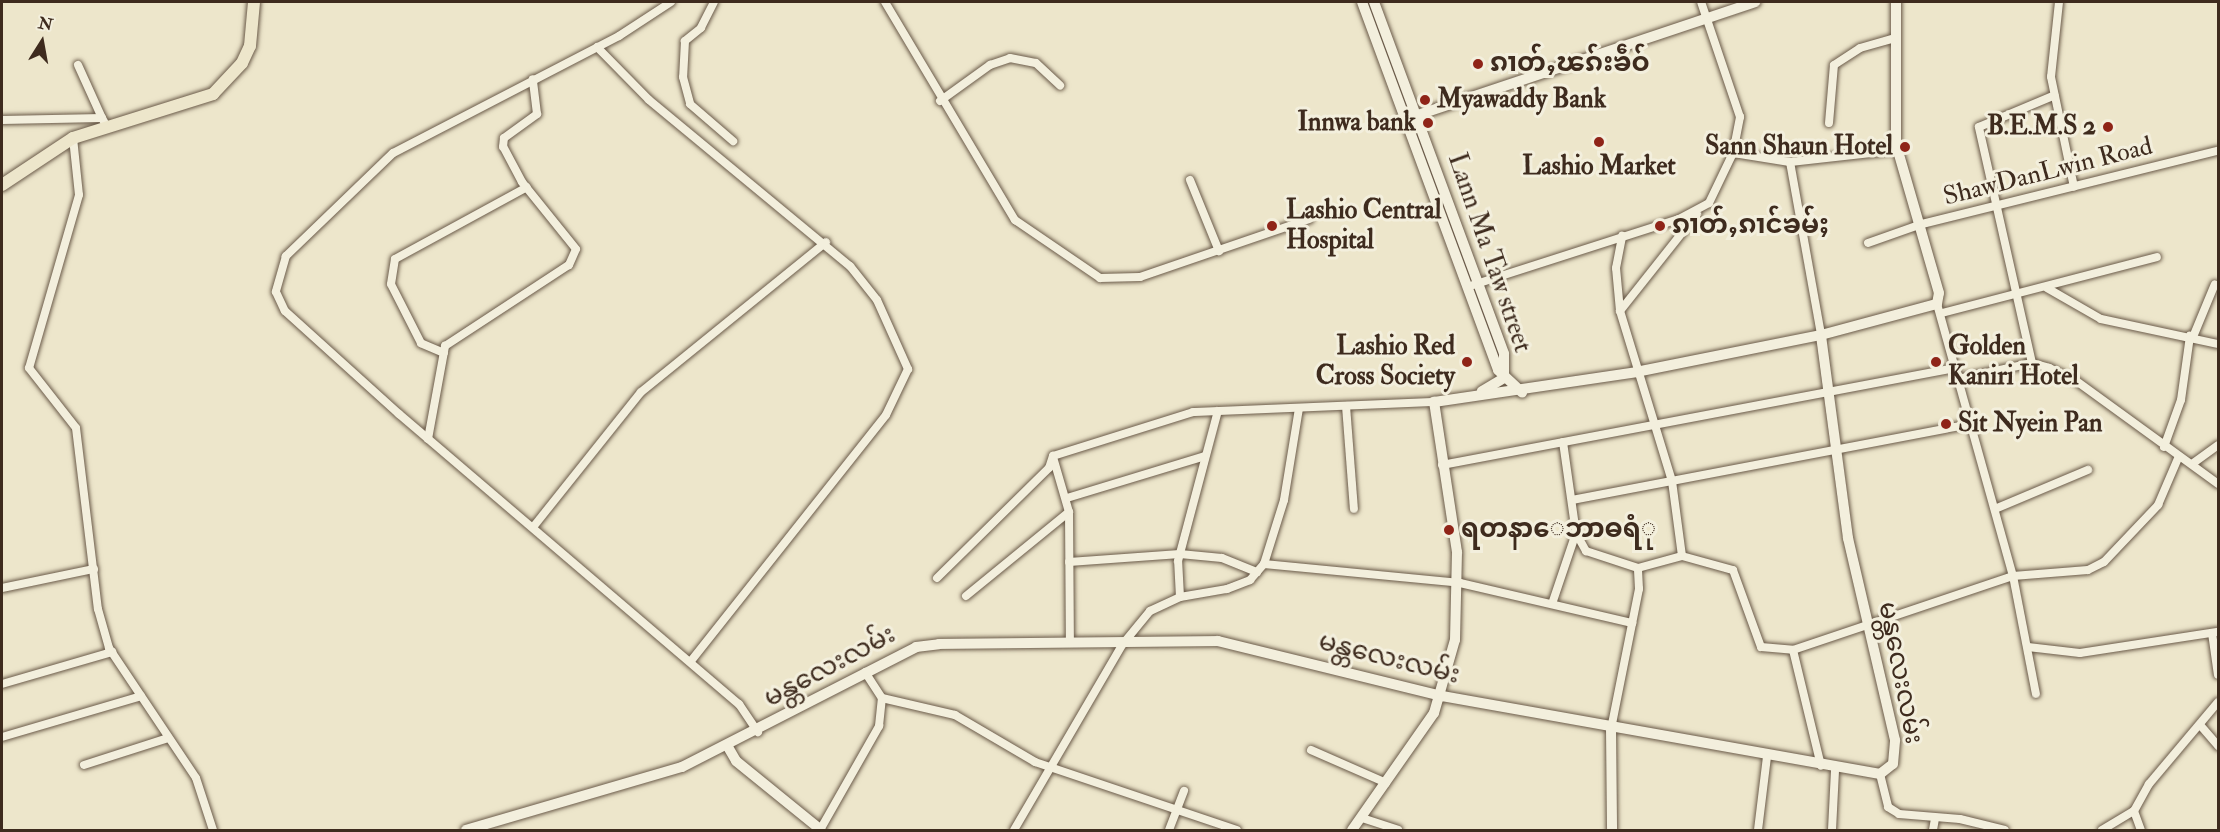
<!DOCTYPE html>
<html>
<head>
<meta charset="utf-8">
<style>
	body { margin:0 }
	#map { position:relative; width:2220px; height:832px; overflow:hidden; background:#ede6cb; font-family:"IM FELL Double Pica","Noto Sans Myanmar",serif }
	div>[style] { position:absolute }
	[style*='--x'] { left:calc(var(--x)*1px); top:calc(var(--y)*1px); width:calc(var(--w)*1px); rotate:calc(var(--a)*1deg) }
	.roads { filter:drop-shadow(0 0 2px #6a5a49) drop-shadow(0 0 2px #6a5a49) }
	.street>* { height:8px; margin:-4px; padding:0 4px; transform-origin:4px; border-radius:4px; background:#f3efdd }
	.secondary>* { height:10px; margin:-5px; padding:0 5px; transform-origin:5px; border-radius:5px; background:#f3efdd }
	.primary>* { height:12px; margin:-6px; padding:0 6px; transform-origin:6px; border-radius:6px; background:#ede6cb }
	.dots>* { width:16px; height:16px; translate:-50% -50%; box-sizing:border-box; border:3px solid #f3efdd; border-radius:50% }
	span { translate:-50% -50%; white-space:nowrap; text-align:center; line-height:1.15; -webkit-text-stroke:6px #f3efdd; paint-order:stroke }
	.poi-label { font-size:26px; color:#3e2b1e; font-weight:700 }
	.left { translate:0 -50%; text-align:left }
	.right { translate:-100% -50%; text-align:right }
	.street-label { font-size:26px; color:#3e2b1e }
	.frame { position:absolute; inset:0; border:3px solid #3e2b1e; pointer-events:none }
	.north { position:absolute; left:12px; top:12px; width:60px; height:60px; -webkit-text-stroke:4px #f3efdd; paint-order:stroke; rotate:11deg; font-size:16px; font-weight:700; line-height:24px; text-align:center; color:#3e2b1e }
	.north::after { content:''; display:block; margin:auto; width:21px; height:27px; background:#3e2b1e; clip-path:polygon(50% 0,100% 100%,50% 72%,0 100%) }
</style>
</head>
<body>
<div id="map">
	<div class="roads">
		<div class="street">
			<div style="--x:671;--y:2;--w:62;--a:146.8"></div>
			<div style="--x:619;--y:36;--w:254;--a:152.6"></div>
			<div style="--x:393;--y:153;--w:149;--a:136.1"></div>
			<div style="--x:286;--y:256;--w:37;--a:106"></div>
			<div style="--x:276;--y:292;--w:21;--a:65"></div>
			<div style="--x:285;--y:311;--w:154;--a:42.1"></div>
			<div style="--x:399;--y:414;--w:447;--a:40.5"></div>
			<div style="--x:739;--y:704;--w:34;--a:56"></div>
			<div style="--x:714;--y:2;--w:29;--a:117"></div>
			<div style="--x:701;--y:28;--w:21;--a:141"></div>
			<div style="--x:685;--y:41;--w:36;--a:93"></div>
			<div style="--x:683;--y:77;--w:28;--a:75"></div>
			<div style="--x:690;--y:104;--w:57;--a:40.7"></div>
			<div style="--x:885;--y:2;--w:254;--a:59.2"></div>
			<div style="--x:1015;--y:220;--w:103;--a:34.3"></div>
			<div style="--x:1100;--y:278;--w:40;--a:-1.4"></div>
			<div style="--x:1140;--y:277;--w:179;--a:-18.9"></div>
			<div style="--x:2059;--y:2;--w:75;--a:96.1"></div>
			<div style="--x:2051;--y:77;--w:112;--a:78.2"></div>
			<div style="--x:597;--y:47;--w:74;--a:45.5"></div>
			<div style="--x:649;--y:100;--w:261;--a:39.6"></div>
			<div style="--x:850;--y:266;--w:43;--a:51.5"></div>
			<div style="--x:877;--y:300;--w:76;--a:65.8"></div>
			<div style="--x:908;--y:369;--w:51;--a:115.6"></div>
			<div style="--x:886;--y:415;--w:314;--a:128.4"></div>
			<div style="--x:78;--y:65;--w:58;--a:65.6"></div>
			<div style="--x:940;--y:101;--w:62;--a:-35.8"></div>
			<div style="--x:990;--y:65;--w:21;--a:-19"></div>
			<div style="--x:1010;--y:58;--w:26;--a:11"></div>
			<div style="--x:1036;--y:63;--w:33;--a:43"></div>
			<div style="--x:2;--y:120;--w:100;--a:-1.1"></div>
			<div style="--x:102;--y:118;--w:10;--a:61"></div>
			<div style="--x:1829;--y:123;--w:58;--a:-85.1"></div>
			<div style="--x:1834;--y:65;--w:31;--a:-33"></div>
			<div style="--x:1860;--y:48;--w:37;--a:-16"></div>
			<div style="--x:73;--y:138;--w:57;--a:84"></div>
			<div style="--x:79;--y:195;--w:180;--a:106.1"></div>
			<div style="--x:29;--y:368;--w:76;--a:51.9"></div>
			<div style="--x:76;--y:428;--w:182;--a:83.1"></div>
			<div style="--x:98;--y:609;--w:41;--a:74.2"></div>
			<div style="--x:109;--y:648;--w:156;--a:56.2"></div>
			<div style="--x:196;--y:778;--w:55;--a:71.9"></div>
			<div style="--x:1733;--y:153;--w:58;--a:9"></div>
			<div style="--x:1790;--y:162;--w:176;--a:79.8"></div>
			<div style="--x:1790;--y:162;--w:109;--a:-6.3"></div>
			<div style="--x:1190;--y:180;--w:77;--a:67.8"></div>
			<div style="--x:1868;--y:243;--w:57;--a:-19.4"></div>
			<div style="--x:1922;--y:224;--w:305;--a:-13.9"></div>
			<div style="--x:1473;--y:285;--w:216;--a:-17.8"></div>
			<div style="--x:1679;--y:219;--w:34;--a:-28"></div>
			<div style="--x:1709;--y:203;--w:55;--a:-64.4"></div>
			<div style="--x:1733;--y:153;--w:37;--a:-79"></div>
			<div style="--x:1740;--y:117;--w:121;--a:-108.7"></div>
			<div style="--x:2047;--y:288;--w:62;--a:29.9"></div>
			<div style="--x:2101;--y:319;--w:120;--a:12.1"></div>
			<div style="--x:1937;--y:304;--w:282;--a:74.4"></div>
			<div style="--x:2013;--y:576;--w:120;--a:79"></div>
			<div style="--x:1620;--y:311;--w:124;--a:-51.6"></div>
			<div style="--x:1942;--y:313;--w:222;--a:-14.6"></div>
			<div style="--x:2193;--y:337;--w:57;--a:-67.5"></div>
			<div style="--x:444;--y:353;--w:25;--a:-157"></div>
			<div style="--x:421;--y:343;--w:66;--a:-117"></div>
			<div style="--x:391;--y:284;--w:25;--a:-81"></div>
			<div style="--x:395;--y:259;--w:150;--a:-28.6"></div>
			<div style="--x:2032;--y:363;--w:242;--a:-102.7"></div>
			<div style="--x:1979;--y:127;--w:82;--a:-22.8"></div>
			<div style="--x:1958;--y:379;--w:76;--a:-12.2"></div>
			<div style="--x:2032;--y:363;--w:18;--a:16"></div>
			<div style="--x:2049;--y:368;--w:29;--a:25"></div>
			<div style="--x:2075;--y:380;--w:177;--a:36"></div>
			<div style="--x:1346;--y:406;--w:103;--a:85.6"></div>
			<div style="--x:428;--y:439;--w:95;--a:-79.6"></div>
			<div style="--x:445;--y:346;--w:148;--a:-33.2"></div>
			<div style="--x:569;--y:265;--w:17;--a:-66"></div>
			<div style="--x:576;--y:249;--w:86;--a:-128.9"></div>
			<div style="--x:522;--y:182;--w:40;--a:-118"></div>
			<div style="--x:503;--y:147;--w:9;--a:-84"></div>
			<div style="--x:504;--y:138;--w:41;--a:-36"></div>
			<div style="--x:537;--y:114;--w:35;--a:-97"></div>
			<div style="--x:1563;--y:442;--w:92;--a:81.9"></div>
			<div style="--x:1576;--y:533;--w:21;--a:61"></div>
			<div style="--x:1586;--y:551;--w:55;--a:18.1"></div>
			<div style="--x:1638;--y:568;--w:46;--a:-15.3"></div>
			<div style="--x:1682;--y:556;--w:76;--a:-97.6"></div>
			<div style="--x:1672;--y:481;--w:178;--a:-107"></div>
			<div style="--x:1620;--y:311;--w:43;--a:-95.3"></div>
			<div style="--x:1616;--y:268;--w:33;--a:-79"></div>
			<div style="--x:2164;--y:447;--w:50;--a:-70.1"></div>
			<div style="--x:2181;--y:400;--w:65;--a:-82"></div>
			<div style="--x:1053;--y:457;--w:57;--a:73.8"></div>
			<div style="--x:1069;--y:512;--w:130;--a:89.6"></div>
			<div style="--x:2192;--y:464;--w:32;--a:-36"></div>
			<div style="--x:1442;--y:465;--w:522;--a:-10.71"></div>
			<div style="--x:1067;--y:498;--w:144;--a:-16.9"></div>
			<div style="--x:1572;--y:500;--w:407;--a:-10.8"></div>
			<div style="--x:1995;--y:509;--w:101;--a:-22.8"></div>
			<div style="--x:534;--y:526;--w:171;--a:-51.4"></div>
			<div style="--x:641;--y:392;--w:238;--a:-39"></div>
			<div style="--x:1682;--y:556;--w:53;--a:15.4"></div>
			<div style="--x:1733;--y:570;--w:82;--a:70"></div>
			<div style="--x:1761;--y:647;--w:32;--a:5"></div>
			<div style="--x:1793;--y:650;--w:232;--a:-18.6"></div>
			<div style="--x:2013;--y:576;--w:75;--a:-4.6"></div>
			<div style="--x:2088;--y:570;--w:18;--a:-27"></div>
			<div style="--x:2104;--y:562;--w:79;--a:-46.5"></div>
			<div style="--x:2158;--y:505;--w:53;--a:-66.8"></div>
			<div style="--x:1069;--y:562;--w:111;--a:-4.1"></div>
			<div style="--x:1180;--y:554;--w:42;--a:5.4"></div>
			<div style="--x:1222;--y:558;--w:38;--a:22"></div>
			<div style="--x:1264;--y:564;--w:197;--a:5.5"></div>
			<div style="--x:1460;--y:583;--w:177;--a:13.1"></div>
			<div style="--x:937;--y:578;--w:157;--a:-44.5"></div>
			<div style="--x:1049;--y:468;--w:13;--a:-72"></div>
			<div style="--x:1053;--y:456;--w:147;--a:-17.4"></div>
			<div style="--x:1193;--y:412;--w:241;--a:-2.4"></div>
			<div style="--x:2;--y:588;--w:94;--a:-11.7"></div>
			<div style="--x:966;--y:596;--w:133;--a:-39.2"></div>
			<div style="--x:1180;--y:597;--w:36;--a:-93"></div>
			<div style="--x:1178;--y:561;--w:155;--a:-75.1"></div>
			<div style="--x:1553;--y:601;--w:72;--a:-71.3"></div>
			<div style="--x:2212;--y:633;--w:42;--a:81.9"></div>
			<div style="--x:2028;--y:647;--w:52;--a:6.6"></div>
			<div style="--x:2080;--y:653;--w:140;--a:-8.7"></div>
			<div style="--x:1793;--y:650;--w:119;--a:76.4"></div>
			<div style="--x:865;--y:672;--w:31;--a:57"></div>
			<div style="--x:882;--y:698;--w:75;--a:13.1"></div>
			<div style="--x:955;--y:715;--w:93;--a:30.4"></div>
			<div style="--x:1035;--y:762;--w:213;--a:18.6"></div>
			<div style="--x:2;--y:684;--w:115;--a:-16.2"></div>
			<div style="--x:2200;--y:725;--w:28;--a:49"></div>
			<div style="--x:1611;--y:729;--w:143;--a:-78.7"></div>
			<div style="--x:1639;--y:589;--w:21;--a:-93"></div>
			<div style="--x:2;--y:737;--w:145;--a:-16.4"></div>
			<div style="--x:1311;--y:750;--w:82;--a:23.7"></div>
			<div style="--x:84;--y:765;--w:88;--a:-17.8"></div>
			<div style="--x:1880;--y:774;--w:34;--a:76"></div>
			<div style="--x:1888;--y:807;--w:13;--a:32"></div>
			<div style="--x:1899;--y:814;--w:61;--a:4.7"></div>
			<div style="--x:1960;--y:819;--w:46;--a:13.7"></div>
			<div style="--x:2134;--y:811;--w:20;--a:70"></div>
			<div style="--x:1362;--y:818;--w:38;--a:18"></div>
			<div style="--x:820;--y:830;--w:120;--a:-60.4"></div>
			<div style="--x:879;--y:726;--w:28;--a:-84"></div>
			<div style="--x:1014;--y:830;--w:214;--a:-59.7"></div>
			<div style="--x:1122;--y:645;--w:44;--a:-50.5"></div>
			<div style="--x:1150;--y:611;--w:33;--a:-25"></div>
			<div style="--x:1180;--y:597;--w:48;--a:-9.7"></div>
			<div style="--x:1227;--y:589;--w:25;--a:-21"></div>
			<div style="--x:1250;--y:580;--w:21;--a:-49"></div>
			<div style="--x:1264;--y:564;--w:67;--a:-72.6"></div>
			<div style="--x:1284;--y:500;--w:93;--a:-80.7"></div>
			<div style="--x:1169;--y:830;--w:42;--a:-69"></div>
			<div style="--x:1758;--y:830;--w:74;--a:-83"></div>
			<div style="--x:1832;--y:830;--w:60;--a:-87.1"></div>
			<div style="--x:1933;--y:830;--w:11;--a:-80"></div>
			<div style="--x:2102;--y:830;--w:37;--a:-31"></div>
			<div style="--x:2134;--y:811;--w:31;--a:-61"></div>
			<div style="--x:2149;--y:784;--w:107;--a:-49.9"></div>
		</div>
		<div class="secondary">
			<div style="--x:1362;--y:2;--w:392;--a:69.7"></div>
			<div style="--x:1498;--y:370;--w:33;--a:43"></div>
			<div style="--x:1374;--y:2;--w:375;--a:69.7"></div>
			<div style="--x:1504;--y:354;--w:24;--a:90"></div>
			<div style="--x:1504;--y:378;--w:26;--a:149"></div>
			<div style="--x:1412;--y:117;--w:362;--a:-18.5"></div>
			<div style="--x:1611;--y:729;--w:101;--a:89.4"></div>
			<div style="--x:728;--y:747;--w:16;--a:60"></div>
			<div style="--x:736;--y:761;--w:109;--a:39.1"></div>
			<div style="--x:466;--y:830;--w:225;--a:-16.3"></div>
			<div style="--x:682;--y:767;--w:263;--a:-27.1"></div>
			<div style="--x:916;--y:647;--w:23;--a:-7"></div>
			<div style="--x:939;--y:644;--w:279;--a:-0.6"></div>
			<div style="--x:1218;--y:641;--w:231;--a:13.8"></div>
			<div style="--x:1442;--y:696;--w:445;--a:10.1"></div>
			<div style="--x:1880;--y:774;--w:16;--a:-38"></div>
			<div style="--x:1893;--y:764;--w:24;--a:-85"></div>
			<div style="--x:1895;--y:740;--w:207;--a:-103.1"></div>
			<div style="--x:1848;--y:538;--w:205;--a:-97.6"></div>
			<div style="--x:1352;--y:830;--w:143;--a:-55"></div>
			<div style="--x:1434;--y:713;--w:76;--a:-74"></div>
			<div style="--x:1455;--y:640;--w:88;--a:-88.7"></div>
			<div style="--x:1457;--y:552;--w:152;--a:-98.7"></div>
			<div style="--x:1434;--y:402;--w:204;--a:-8.4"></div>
			<div style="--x:1636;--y:372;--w:189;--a:-11.3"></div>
			<div style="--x:1821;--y:335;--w:120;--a:-15"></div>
			<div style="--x:1937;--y:304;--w:11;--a:-80"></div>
			<div style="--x:1939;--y:293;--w:155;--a:-106.1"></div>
			<div style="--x:1896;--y:144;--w:142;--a:-90"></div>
		</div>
		<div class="primary">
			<div style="--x:2;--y:185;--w:85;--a:-33.5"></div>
			<div style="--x:73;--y:138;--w:147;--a:-17.4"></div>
			<div style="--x:213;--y:94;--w:42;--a:-46.9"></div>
			<div style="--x:242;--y:63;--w:19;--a:-65"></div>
			<div style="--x:250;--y:46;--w:44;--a:-84.8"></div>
		</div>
	</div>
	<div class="dots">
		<div style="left:1478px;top:64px;background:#8f2418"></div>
		<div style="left:1425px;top:100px;background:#8f2418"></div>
		<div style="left:1428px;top:123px;background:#8f2418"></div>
		<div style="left:2108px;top:127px;background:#8f2418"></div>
		<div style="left:1599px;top:142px;background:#8f2418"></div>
		<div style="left:1905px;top:147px;background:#8f2418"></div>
		<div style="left:1272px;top:226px;background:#8f2418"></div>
		<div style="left:1660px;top:226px;background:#8f2418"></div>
		<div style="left:1467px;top:362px;background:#8f2418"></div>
		<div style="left:1936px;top:362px;background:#8f2418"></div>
		<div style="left:1946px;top:424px;background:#8f2418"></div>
		<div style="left:1449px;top:530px;background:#8f2418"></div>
	</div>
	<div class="poi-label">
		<span class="left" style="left:1490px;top:64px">ၵၢတ်ႇၽၵ်းၶဵဝ်</span>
		<span class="left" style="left:1437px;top:100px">Myawaddy Bank</span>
		<span class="right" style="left:1416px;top:123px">Innwa bank</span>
		<span class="right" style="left:2096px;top:127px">B.E.M.S 2</span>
		<span class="right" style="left:1893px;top:147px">Sann Shaun Hotel</span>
		<span style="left:1599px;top:167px">Lashio Market</span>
		<span class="left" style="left:1286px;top:226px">Lashio Central<br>Hospital</span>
		<span class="left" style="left:1672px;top:226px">ၵၢတ်ႇၵၢင်ၶမ်ႈ</span>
		<span class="right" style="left:1455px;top:362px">Lashio Red<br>Cross Society</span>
		<span class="left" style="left:1948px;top:362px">Golden<br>Kaniri Hotel</span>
		<span class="left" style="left:1958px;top:424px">Sit Nyein Pan</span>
		<span class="left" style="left:1461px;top:530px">ရတနာေဘာဓရံု</span>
	</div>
	<div class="street-label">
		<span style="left:2048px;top:172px;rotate:-14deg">ShawDanLwin Road</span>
		<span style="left:1489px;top:253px;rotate:71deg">Lann Ma Taw street</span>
		<span style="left:1389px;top:659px;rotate:14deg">မန္တလေးလမ်း</span>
		<span style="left:830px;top:667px;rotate:-28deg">မန္တလေးလမ်း</span>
		<span style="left:1900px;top:673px;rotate:79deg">မန္တလေးလမ်း</span>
	</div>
	<div class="frame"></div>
	<div class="north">N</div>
</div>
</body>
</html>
